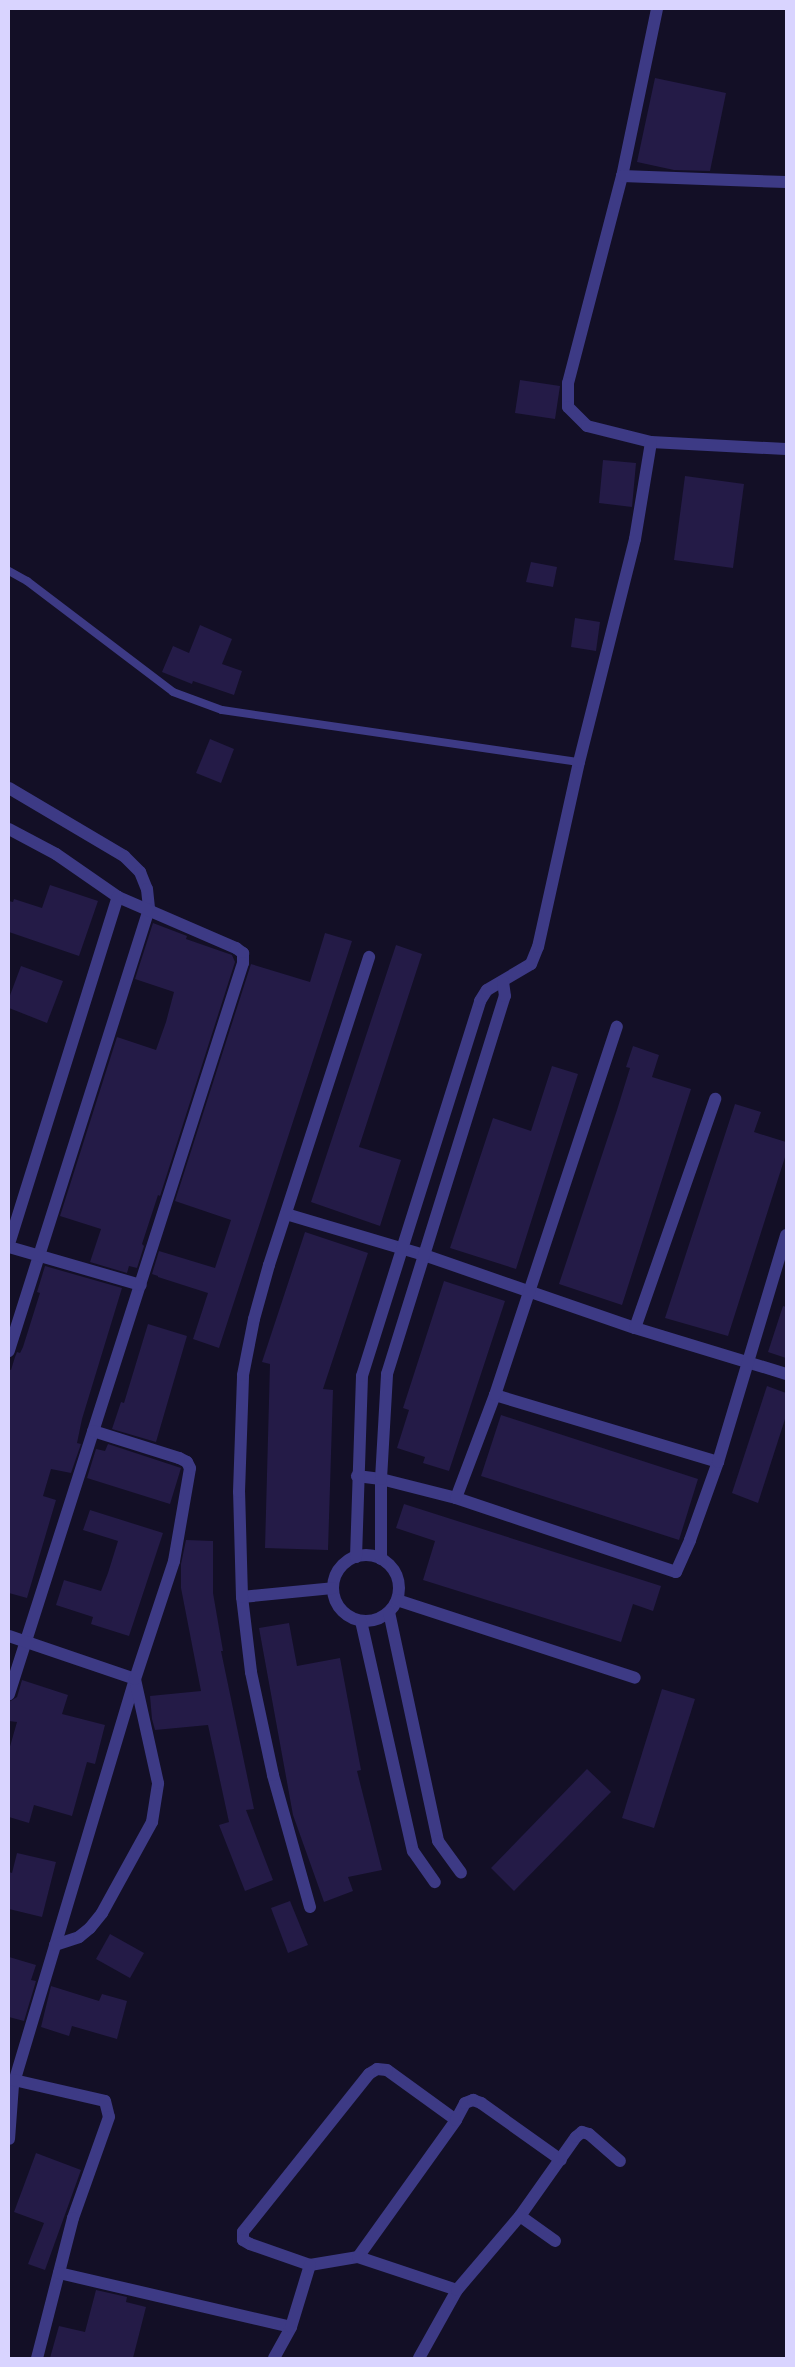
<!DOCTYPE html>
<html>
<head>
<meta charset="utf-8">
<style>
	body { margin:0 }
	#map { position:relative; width:795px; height:2367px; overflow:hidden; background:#130f26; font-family:"Open Sans",sans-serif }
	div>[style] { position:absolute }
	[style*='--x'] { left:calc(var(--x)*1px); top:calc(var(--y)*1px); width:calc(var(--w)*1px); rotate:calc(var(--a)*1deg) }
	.building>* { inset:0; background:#241b47 }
	.service>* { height:8px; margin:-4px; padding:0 4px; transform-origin:4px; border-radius:4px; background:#3d3a85 }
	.minor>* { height:12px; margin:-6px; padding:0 6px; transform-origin:6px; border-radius:6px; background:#3d3a85 }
	.minor>.ring { margin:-6px; padding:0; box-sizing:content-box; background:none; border:12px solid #3d3a85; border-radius:50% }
	span { translate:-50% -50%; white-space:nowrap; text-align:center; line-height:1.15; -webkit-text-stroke:4px #130f26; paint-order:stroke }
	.frame { position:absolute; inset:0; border:10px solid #d9d4ff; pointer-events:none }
</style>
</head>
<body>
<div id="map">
	<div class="building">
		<div style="clip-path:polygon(655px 78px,726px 93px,710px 171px,674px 170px,637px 162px)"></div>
		<div style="clip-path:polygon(520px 380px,560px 386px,555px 419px,515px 413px)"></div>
		<div style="clip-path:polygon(603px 460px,636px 463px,632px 507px,599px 503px)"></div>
		<div style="clip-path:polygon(685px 476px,744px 484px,733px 568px,674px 560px)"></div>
		<div style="clip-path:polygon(531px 562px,557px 567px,553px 587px,526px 582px)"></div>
		<div style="clip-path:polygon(575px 618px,600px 622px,596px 651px,571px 647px)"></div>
		<div style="clip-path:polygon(200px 625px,232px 639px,222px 664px,242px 671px,234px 695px,193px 681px,192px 684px,162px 672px,173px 646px,189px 653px)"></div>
		<div style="clip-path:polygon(210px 739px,234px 749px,221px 783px,196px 773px)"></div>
		<div style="clip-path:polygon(50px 885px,98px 901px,79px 956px,9px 932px,9px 901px,13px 902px,14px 899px,42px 908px)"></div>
		<div style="clip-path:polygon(153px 923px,187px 936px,186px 939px,232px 955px,235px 962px,160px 1196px,158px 1195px,142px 1244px,144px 1246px,137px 1268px,129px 1266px,127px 1273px,90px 1262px,101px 1229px,60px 1216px,117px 1037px,156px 1050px,166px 1022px,174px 992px,135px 979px)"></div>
		<div style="clip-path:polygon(325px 933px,352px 941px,219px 1348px,193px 1339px,208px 1293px,158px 1277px,158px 1276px,152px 1274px,159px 1251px,215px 1268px,231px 1220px,175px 1201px,251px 964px,310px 982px)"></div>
		<div style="clip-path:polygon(396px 945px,422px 954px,359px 1147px,401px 1160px,380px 1226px,311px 1202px)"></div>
		<div style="clip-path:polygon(21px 966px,63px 981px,47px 1023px,9px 1008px,9px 998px)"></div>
		<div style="clip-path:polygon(633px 1046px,659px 1055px,652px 1077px,691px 1089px,622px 1305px,559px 1284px,617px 1110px,630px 1068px,626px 1067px)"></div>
		<div style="clip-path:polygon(552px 1066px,578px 1074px,516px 1269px,450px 1248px,493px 1118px,531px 1131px)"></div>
		<div style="clip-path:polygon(735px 1104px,761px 1112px,754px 1132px,786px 1142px,786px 1154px,728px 1336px,665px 1318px)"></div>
		<div style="clip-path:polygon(305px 1232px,368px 1253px,323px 1389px,333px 1390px,328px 1550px,265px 1548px,270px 1364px,262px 1362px)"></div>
		<div style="clip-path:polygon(45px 1266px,122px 1288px,82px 1419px,77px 1443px,81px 1444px,71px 1473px,51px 1469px,43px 1496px,56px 1500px,27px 1598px,9px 1593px,9px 1369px,11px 1370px,15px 1357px,17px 1352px,20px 1353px,23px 1347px,40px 1293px,37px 1292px)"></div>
		<div style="clip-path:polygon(444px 1281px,505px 1301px,449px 1471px,423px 1463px,425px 1457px,397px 1448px,409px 1410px,403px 1408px)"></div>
		<div style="clip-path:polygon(783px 1306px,786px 1307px,786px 1358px,768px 1352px)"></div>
		<div style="clip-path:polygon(148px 1324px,187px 1336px,156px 1442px,112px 1429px,121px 1402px,124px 1403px)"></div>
		<div style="clip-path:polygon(767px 1386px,786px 1393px,786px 1416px,758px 1503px,732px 1493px)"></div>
		<div style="clip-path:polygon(501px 1415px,698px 1479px,679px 1540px,481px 1476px)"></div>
		<div style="clip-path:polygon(108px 1444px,181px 1468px,170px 1504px,87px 1478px,96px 1449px,105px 1451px)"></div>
		<div style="clip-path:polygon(404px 1504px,661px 1586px,653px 1611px,633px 1604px,621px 1642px,423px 1580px,435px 1541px,396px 1528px)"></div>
		<div style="clip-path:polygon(90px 1510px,163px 1533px,129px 1636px,91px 1624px,93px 1617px,56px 1605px,64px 1580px,101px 1591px,108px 1573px,118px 1541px,83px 1530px)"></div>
		<div style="clip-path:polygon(186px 1540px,213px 1541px,213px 1593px,223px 1651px,221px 1651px,254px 1809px,246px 1810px,273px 1880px,245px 1891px,219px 1825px,229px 1822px,208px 1725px,155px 1730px,152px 1719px,150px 1696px,201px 1691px,181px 1588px,181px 1564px)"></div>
		<div style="clip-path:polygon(289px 1623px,297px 1666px,340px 1658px,361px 1770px,357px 1771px,382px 1870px,348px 1877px,353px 1891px,324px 1902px,293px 1815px,259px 1628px)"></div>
		<div style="clip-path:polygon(22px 1680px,68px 1695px,62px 1714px,105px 1725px,95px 1764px,87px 1762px,72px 1816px,34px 1805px,29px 1823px,9px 1817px,9px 1750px,17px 1722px,9px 1721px,9px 1702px,17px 1697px)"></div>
		<div style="clip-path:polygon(662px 1689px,695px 1699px,654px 1828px,622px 1818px)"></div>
		<div style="clip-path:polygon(587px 1769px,611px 1792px,514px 1891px,491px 1868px)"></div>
		<div style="clip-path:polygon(17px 1853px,56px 1862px,42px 1917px,9px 1909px,9px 1872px,12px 1873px)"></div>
		<div style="clip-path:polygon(290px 1901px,308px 1945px,288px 1953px,271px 1908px)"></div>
		<div style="clip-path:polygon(110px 1934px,144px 1953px,130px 1978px,96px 1959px)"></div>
		<div style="clip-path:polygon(9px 1957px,36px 1965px,31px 1980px,36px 1981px,24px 2021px,9px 2017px)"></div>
		<div style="clip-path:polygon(51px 1986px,99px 2001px,102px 1994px,127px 2001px,117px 2039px,72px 2026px,69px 2036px,41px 2027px)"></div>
		<div style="clip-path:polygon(36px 2153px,81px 2170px,45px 2270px,28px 2264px,44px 2223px,14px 2212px)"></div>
		<div style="clip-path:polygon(96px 2290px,127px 2297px,126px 2302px,146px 2307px,133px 2358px,50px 2358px,59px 2326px,85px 2332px)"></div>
	</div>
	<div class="service">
		<div style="--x:9;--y:571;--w:21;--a:29"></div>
		<div style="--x:27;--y:581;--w:183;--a:37.2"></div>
		<div style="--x:173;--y:692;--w:52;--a:20.2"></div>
		<div style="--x:222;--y:710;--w:361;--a:8.3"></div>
	</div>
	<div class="minor">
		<div style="--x:657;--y:9;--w:171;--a:101.8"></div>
		<div style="--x:622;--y:176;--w:214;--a:104.6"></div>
		<div style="--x:568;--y:383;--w:24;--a:90"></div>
		<div style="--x:568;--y:407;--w:27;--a:45"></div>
		<div style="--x:587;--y:426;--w:66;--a:14"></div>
		<div style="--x:651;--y:442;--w:135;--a:3"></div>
		<div style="--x:622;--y:176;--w:164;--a:2.1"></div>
		<div style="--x:9;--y:788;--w:134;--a:30.6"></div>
		<div style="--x:124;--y:856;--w:23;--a:45"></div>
		<div style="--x:140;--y:872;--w:18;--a:68"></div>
		<div style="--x:147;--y:889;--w:20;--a:84"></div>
		<div style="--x:149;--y:909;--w:464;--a:107.6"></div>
		<div style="--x:9;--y:829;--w:53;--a:28"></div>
		<div style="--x:56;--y:854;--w:75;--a:34.7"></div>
		<div style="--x:118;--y:897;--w:129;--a:23.4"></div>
		<div style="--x:236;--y:948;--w:9;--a:36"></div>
		<div style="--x:243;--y:953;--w:10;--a:90"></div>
		<div style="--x:243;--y:963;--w:768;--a:107.75"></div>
		<div style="--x:286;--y:1214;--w:144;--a:16.5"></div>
		<div style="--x:424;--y:1255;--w:223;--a:19.1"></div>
		<div style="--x:635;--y:1328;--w:158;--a:16.9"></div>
		<div style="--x:9;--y:1244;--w:364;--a:-72.6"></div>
		<div style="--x:9;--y:1247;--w:137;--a:16.1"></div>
		<div style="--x:635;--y:1328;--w:243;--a:-70.7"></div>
		<div style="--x:495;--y:1395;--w:233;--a:16.7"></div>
		<div style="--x:357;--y:1476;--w:24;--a:7"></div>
		<div style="--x:381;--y:1479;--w:77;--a:14.2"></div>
		<div style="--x:456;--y:1498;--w:232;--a:18.6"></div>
		<div style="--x:676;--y:1572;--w:35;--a:-66"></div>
		<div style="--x:690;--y:1540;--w:83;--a:-70.3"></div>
		<div style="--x:718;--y:1462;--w:237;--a:-73.3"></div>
		<div style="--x:456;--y:1498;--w:110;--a:-69.3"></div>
		<div style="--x:495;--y:1395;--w:388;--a:-71.7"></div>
		<div class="ring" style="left:333px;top:1555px;width:54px;height:54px"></div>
		<div style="--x:356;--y:1557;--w:181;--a:-88.1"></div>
		<div style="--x:362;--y:1376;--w:393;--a:-72.5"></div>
		<div style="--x:480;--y:1001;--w:13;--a:-58"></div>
		<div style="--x:487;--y:990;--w:51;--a:-30.6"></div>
		<div style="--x:531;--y:964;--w:18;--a:-68"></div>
		<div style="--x:538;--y:947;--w:189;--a:-77.5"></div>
		<div style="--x:579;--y:762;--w:230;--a:-75.9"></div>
		<div style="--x:635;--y:539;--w:98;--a:-80.6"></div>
		<div style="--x:381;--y:1559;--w:80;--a:-90"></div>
		<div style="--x:381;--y:1479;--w:105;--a:-86.7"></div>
		<div style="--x:387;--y:1374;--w:396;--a:-72.7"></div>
		<div style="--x:505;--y:996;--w:14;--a:-98"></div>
		<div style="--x:242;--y:1597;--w:91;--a:-5.6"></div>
		<div style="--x:397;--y:1600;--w:250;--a:18.1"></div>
		<div style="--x:389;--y:1612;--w:234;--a:77.9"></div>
		<div style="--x:438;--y:1841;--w:39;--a:54"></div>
		<div style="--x:361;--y:1621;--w:236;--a:77.3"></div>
		<div style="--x:413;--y:1851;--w:38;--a:55"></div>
		<div style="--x:9;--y:1636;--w:133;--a:18.8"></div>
		<div style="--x:135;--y:1679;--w:424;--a:106.7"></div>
		<div style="--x:13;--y:2085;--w:54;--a:94.2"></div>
		<div style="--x:310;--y:1907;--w:137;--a:-105.7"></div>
		<div style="--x:273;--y:1775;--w:105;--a:-102.1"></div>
		<div style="--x:251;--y:1672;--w:76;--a:-96.8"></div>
		<div style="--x:242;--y:1597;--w:105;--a:-91.6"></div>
		<div style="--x:239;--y:1492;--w:117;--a:-88"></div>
		<div style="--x:243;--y:1375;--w:57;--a:-78.9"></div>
		<div style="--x:254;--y:1319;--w:56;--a:-74.5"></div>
		<div style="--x:269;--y:1265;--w:324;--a:-72"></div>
		<div style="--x:55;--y:1945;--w:25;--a:-18"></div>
		<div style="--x:79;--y:1937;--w:14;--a:-39"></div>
		<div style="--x:90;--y:1928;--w:19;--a:-51"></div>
		<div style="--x:102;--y:1913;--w:104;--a:-61.2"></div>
		<div style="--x:152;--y:1822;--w:39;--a:-81"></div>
		<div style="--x:158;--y:1783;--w:107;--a:-102.5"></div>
		<div style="--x:135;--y:1679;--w:124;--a:-71.7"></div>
		<div style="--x:174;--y:1561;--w:94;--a:-80.2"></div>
		<div style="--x:190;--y:1468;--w:7;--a:-117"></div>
		<div style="--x:187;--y:1462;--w:9;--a:-153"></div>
		<div style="--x:179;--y:1458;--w:90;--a:-162.6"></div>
		<div style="--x:14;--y:2080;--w:93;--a:13"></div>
		<div style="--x:105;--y:2101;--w:16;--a:76"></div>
		<div style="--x:109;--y:2117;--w:107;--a:109.6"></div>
		<div style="--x:73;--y:2218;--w:145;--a:104.4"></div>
		<div style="--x:456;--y:2120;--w:85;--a:-144.1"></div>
		<div style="--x:387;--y:2070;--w:10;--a:-174"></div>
		<div style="--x:377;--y:2069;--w:9;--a:148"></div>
		<div style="--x:369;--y:2074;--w:202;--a:128.6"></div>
		<div style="--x:243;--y:2232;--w:8;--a:90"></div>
		<div style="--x:243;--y:2240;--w:8;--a:30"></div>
		<div style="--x:250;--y:2244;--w:64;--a:19.3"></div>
		<div style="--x:310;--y:2265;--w:49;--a:-9.5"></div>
		<div style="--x:358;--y:2257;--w:104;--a:18.4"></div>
		<div style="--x:520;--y:2216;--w:43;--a:35.5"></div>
		<div style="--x:358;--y:2257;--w:168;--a:-54.4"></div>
		<div style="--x:456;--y:2120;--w:19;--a:-62"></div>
		<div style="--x:465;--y:2103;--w:9;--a:-21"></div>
		<div style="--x:473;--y:2100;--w:9;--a:21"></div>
		<div style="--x:481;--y:2103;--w:98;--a:35.5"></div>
		<div style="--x:59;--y:2273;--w:238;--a:13.1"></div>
		<div style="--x:274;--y:2358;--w:35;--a:-61"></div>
		<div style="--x:291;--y:2327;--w:65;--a:-73"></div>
		<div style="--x:419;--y:2358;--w:78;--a:-60.8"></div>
		<div style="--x:457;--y:2290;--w:97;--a:-49.6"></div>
		<div style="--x:520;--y:2216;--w:97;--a:-54.7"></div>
		<div style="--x:576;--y:2137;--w:8;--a:-40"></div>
		<div style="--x:582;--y:2132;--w:7;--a:16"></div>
		<div style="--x:589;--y:2134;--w:41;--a:41.1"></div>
	</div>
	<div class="frame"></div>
</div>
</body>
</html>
